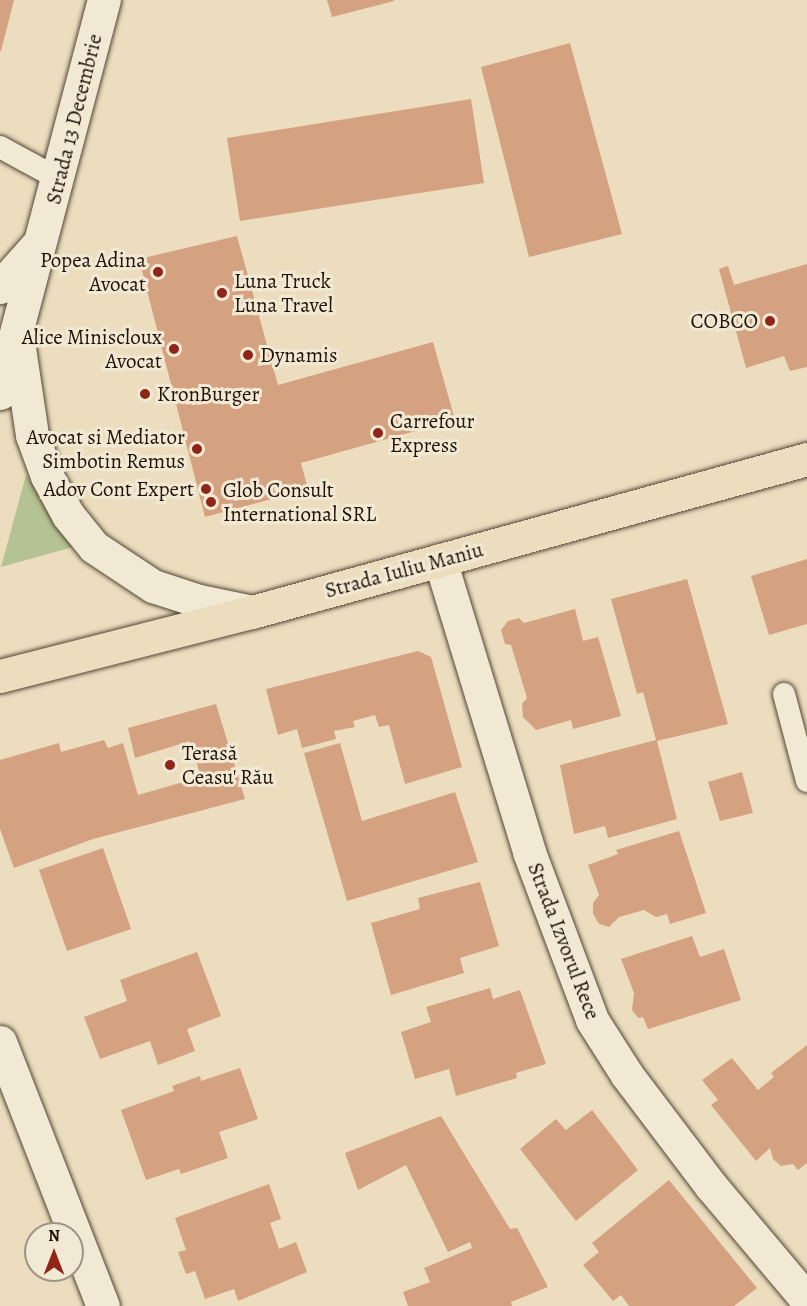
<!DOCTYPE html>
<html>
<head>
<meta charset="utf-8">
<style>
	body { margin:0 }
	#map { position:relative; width:807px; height:1306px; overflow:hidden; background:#ebddbe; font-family:Alegreya,serif }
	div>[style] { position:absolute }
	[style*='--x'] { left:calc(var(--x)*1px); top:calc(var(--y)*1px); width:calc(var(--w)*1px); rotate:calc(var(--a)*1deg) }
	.green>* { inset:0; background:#b5c293 }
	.building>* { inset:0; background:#d4a280 }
	.roads { filter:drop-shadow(0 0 2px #544634) drop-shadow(0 0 2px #544634) }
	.service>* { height:22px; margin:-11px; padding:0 11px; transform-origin:11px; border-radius:11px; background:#f2e9d5 }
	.minor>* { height:33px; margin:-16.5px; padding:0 16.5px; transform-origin:16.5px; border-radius:16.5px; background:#f2e9d5 }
	.secondary>* { height:33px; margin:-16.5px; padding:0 16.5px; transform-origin:16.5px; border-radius:16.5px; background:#f2e9d5 }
	.primary>* { height:33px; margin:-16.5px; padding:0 16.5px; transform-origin:16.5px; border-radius:16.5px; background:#ebddbe }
	.dots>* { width:16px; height:16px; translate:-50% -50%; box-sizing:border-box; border:3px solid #f2e9d5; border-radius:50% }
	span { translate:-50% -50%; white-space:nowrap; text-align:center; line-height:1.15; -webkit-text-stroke:6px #f2e9d5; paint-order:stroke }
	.street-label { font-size:21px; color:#211306 }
	.poi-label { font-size:21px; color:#211306 }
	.right { translate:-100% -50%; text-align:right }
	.left { translate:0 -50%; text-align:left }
	.north { position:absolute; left:24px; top:1222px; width:60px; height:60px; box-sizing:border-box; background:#f2e9d5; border:2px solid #9e9382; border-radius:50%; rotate:0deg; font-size:16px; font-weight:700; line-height:24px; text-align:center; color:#211306 }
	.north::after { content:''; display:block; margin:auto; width:21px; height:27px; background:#8f2418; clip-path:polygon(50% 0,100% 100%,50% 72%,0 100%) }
</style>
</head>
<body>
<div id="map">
	<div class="green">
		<div style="clip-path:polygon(26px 475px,80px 545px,1px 567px)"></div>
	</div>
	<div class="building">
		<div style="clip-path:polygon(0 0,14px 0,1px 51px,0 51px)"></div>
		<div style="clip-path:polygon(327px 0,394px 0,394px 1px,332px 17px)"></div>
		<div style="clip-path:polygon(570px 43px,622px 234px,529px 257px,481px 67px)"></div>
		<div style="clip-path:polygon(471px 99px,484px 183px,240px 221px,227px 138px)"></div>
		<div style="clip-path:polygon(237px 236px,278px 385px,433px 342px,455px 420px,301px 463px,308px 489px,205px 517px,139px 259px)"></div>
		<div style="clip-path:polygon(807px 264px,807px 367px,790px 371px,784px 356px,746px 368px,719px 269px,728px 266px,734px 285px)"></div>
		<div style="clip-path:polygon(807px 559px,807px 624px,769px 635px,751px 576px)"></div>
		<div style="clip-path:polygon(687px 579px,728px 724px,657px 741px,677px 819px,608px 838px,605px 826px,574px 834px,560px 765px,656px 740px,643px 692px,637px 694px,611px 599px)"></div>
		<div style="clip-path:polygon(575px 609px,583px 641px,598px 637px,621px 716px,573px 729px,571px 720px,536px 730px,523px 717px,522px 704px,527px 698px,511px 645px,505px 644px,501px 630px,508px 621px,519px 618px,524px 623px)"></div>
		<div style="clip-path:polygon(418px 651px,431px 657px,462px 767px,405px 784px,389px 725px,379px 727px,375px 715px,353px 721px,355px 727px,334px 731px,336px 739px,302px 748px,297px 729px,278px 735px,266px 689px)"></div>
		<div style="clip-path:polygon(216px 704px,245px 799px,93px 839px,14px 868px,0 829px,0 760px,59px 743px,61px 752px,104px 740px,108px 748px,123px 743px,138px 795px,201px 777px,190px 741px,135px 758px,128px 728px)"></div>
		<div style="clip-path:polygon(340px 743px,362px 821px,455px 792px,478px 862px,347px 901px,304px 753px)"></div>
		<div style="clip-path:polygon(742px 772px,753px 813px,720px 821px,708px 782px)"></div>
		<div style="clip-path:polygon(679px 831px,706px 913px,670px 924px,667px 914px,656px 917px,644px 910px,619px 917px,609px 927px,599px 924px,593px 914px,593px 903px,599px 895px,588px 865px,618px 854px,616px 850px)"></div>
		<div style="clip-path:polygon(103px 848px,131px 929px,67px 951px,39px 870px)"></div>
		<div style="clip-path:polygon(480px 882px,499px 946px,460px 958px,464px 973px,391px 995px,371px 923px,420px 909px,418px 898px)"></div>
		<div style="clip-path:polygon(692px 936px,700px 957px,724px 949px,741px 1000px,648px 1029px,643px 1017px,638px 1018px,632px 1010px,634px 993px,621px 959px)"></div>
		<div style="clip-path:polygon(197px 952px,221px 1016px,187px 1029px,195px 1051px,158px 1065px,150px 1041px,100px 1059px,84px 1017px,127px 1001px,120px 980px)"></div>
		<div style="clip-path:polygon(490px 988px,493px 999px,520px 990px,546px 1064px,516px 1073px,517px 1078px,456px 1096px,449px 1069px,415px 1079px,401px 1032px,431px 1022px,426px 1007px)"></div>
		<div style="clip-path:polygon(807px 1045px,807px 1163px,798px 1170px,793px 1164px,781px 1166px,773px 1159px,770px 1148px,756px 1161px,711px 1105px,718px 1100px,702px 1080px,732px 1058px,758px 1090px,774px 1077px,771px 1073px)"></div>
		<div style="clip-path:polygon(240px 1068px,258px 1119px,219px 1132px,228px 1158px,181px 1174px,179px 1169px,146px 1180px,121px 1110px,174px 1091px,172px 1086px,200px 1076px,201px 1081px)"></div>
		<div style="clip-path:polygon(592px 1110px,638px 1170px,576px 1221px,520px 1149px,556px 1119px,566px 1130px)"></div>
		<div style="clip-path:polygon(441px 1116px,510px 1229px,517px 1228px,548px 1287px,511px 1302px,512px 1306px,408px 1306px,403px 1292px,430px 1282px,424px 1268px,472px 1248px,470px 1242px,448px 1252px,406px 1165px,358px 1190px,345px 1153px)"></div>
		<div style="clip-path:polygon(669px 1180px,757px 1288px,734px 1306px,629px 1306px,621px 1295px,613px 1301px,583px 1265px,599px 1252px,592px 1243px)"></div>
		<div style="clip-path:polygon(269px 1184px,281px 1219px,270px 1223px,279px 1249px,296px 1242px,307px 1272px,238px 1301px,234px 1289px,205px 1299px,195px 1271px,186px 1274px,178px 1252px,186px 1250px,175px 1218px)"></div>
	</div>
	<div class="roads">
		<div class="service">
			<div style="--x:0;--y:147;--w:67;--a:28.5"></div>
			<div style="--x:784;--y:694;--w:90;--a:75.2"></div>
		</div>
		<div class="minor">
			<div style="--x:440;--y:560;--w:305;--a:73"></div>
			<div style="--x:529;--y:852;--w:179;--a:69.4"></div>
			<div style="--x:592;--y:1020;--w:65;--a:57.5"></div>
			<div style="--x:627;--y:1075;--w:139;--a:52.9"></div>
			<div style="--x:711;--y:1186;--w:149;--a:49.9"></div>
		</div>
		<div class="secondary">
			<div style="--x:0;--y:287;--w:57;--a:-48.5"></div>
			<div style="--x:19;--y:348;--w:88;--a:81.5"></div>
			<div style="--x:32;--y:435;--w:44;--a:69.9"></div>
			<div style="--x:47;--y:476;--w:44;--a:61.7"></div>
			<div style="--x:68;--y:515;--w:41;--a:50.9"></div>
			<div style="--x:94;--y:547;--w:71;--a:33.5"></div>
			<div style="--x:153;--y:586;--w:48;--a:18.1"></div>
			<div style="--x:199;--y:601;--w:54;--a:11.7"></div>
			<div style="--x:0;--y:393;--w:407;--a:-75.2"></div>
			<div style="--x:0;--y:1042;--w:283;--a:68.7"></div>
		</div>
		<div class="primary">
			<div style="--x:0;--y:676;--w:260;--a:-14.3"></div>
			<div style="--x:252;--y:612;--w:576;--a:-15.41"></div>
		</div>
	</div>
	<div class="dots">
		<div style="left:158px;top:272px;background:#8f2418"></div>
		<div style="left:222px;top:293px;background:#8f2418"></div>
		<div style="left:770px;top:321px;background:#8f2418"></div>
		<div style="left:174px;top:349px;background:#8f2418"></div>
		<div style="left:248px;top:355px;background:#8f2418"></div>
		<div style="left:145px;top:394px;background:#8f2418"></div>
		<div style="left:378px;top:433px;background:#8f2418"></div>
		<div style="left:197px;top:449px;background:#8f2418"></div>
		<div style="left:206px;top:489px;background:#8f2418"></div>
		<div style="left:211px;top:502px;background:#8f2418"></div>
		<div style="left:170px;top:765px;background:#8f2418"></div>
	</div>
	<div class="street-label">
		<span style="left:74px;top:119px;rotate:-76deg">Strada 13 Decembrie</span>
		<span style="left:404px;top:570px;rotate:-15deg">Strada Iuliu Maniu</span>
		<span style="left:564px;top:941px;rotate:69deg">Strada Izvorul Rece</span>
	</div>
	<div class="poi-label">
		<span class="right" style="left:146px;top:272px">Popea Adina<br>Avocat</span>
		<span class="left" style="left:234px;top:293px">Luna Truck<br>Luna Travel</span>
		<span class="right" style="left:758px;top:321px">COBCO</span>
		<span class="right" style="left:162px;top:349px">Alice Miniscloux<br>Avocat</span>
		<span class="left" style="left:260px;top:355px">Dynamis</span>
		<span class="left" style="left:157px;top:394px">KronBurger</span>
		<span class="left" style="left:390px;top:433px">Carrefour<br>Express</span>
		<span class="right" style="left:185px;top:449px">Avocat si Mediator<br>Simbotin Remus</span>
		<span class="right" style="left:194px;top:489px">Adov Cont Expert</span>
		<span class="left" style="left:223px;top:502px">Glob Consult<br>International SRL</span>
		<span class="left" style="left:182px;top:765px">Terasă<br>Ceasu' Rău</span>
	</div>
	<div class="north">N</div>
</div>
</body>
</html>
